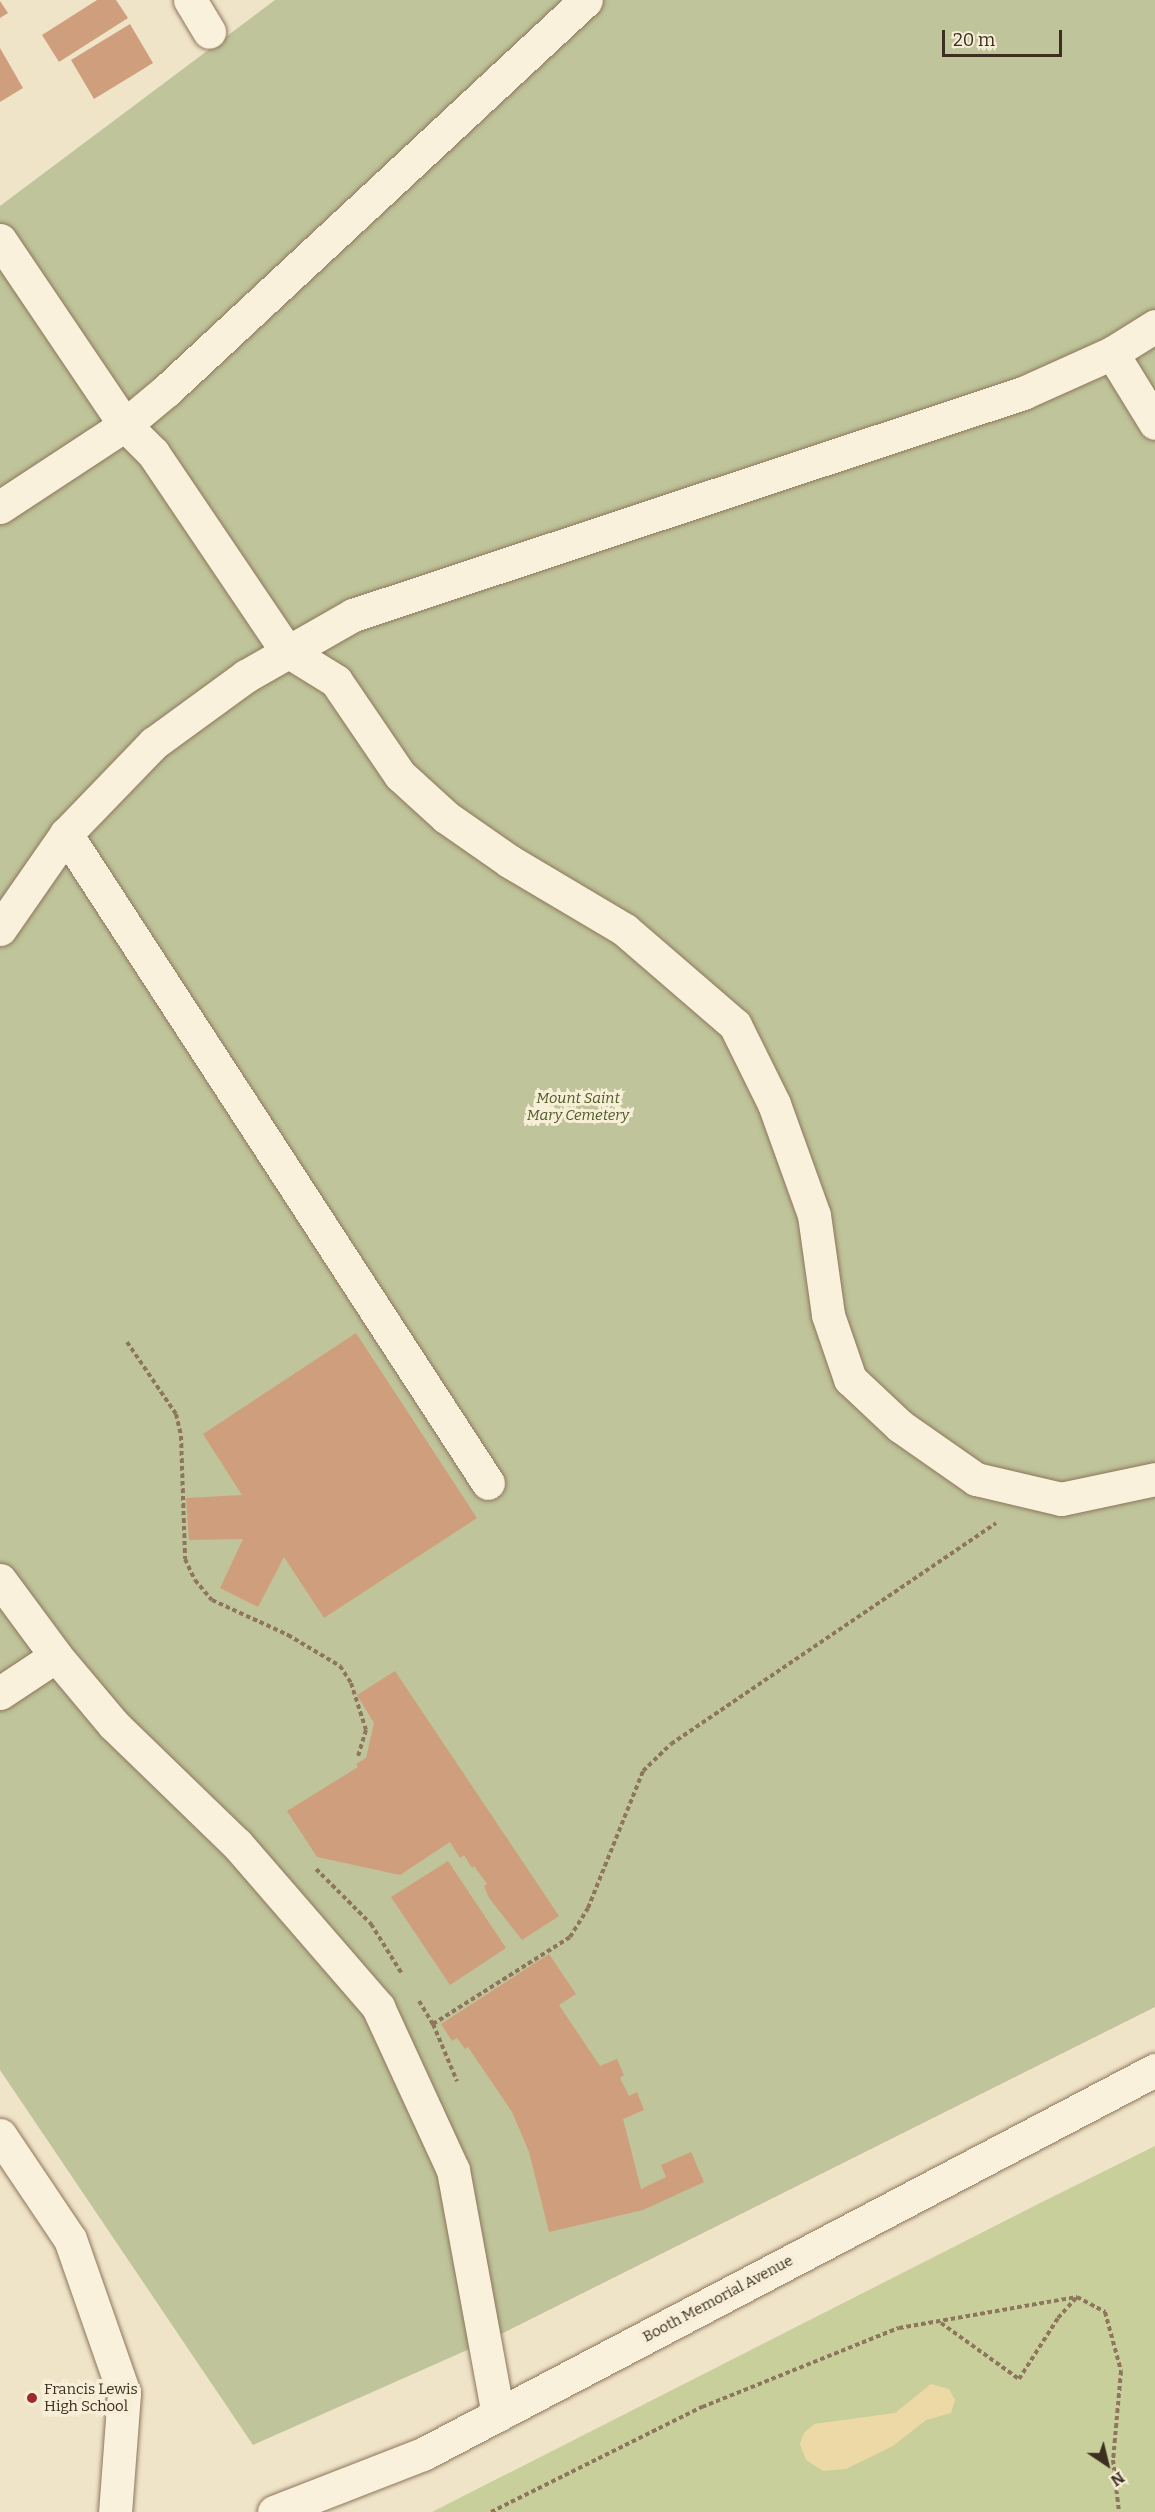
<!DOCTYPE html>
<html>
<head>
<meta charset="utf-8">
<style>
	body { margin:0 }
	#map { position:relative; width:1155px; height:2512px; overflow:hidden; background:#f0e4c8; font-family:Bitter,serif }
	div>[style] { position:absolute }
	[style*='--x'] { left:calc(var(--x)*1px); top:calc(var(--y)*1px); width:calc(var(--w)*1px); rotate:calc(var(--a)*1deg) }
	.green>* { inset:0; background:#c9cf9b }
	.sand>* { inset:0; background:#ecd9a5 }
	.cemetery>* { inset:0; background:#bfc49a }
	.building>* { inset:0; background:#cf9f7d }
	.path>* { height:4px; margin-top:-2px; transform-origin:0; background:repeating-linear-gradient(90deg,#8d765c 0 4.5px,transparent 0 7.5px) }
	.roads { filter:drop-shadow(0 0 2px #8d765c) drop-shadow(0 0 2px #8d765c) }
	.minor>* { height:33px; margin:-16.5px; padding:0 16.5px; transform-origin:16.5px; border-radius:16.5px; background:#faf1dc }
	.dots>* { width:16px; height:16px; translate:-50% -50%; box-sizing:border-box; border:3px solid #f7eed8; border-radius:50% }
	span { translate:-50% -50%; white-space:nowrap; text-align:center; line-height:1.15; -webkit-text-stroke:6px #f7eed8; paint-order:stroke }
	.park-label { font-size:15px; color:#4d5a26; font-style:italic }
	.street-label { font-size:15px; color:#3d2e20 }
	.poi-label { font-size:15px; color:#3d2e20 }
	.left { translate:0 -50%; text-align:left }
	.north { position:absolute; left:1077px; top:2434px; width:60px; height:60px; -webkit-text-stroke:4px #f7eed8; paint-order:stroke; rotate:145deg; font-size:16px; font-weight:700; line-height:24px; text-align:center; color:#3d2e20 }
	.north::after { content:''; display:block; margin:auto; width:21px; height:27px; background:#3d2e20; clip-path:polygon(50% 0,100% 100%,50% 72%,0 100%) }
	.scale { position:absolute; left:942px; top:30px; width:120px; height:27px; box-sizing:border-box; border:3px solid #3d2e20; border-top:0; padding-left:8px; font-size:18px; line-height:21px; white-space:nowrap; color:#3d2e20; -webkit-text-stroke:4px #f7eed8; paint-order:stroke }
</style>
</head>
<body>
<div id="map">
	<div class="green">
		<div style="clip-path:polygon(1155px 2146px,1155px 2512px,432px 2512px,1040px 2203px)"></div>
	</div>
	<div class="sand">
		<div style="clip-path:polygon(931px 2384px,949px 2389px,955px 2400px,951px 2413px,926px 2420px,893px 2446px,846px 2469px,823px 2471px,806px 2460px,800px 2444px,804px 2433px,814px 2424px,895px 2413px)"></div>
	</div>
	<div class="cemetery">
		<div style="clip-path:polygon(275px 0,1155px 0,1155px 2007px,483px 2343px,253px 2445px,0 2070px,0 206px)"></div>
	</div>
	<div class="building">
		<div style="clip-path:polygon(97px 0,116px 0,128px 18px,59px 62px,42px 35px)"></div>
		<div style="clip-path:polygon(0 1px,8px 13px,0 18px)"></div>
		<div style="clip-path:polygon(130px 24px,153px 63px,94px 99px,71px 60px)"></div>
		<div style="clip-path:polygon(0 48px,23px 88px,0 102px)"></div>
		<div style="clip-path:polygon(356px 1333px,477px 1518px,324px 1618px,284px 1557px,258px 1607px,220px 1588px,243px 1539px,189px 1540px,186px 1498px,242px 1495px,203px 1434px)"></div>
		<div style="clip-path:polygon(395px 1671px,559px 1916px,522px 1940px,489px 1898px,484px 1886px,487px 1884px,474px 1866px,472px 1868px,464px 1855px,460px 1858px,450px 1842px,400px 1875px,317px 1857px,287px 1811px,358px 1767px,356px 1764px,366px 1758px,374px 1723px,357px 1695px)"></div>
		<div style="clip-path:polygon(448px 1861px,506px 1948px,450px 1985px,391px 1897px)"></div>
		<div style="clip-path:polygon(549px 1954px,576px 1994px,559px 2005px,600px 2066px,617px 2059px,624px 2075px,620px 2078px,629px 2096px,637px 2092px,644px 2110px,623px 2119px,641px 2189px,666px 2177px,661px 2165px,691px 2152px,704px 2182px,643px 2210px,549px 2232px,529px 2152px,512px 2112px,468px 2047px,465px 2049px,457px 2038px,452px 2041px,441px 2024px)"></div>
	</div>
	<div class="path">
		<div style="--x:127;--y:1342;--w:87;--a:55.8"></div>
		<div style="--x:176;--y:1414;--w:23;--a:77"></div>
		<div style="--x:181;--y:1436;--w:123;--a:88.1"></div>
		<div style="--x:185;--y:1559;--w:23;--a:65"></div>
		<div style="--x:195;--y:1580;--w:26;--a:50"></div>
		<div style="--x:212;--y:1600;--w:84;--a:24.7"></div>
		<div style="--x:288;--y:1635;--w:61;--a:30.8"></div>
		<div style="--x:340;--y:1666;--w:20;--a:57"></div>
		<div style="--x:351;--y:1683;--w:49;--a:72.3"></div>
		<div style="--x:366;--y:1730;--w:27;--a:107"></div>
		<div style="--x:316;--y:1869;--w:78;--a:45"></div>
		<div style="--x:371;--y:1924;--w:59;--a:58.2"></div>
		<div style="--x:419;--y:2001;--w:27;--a:59"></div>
		<div style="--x:433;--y:2024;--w:162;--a:-32.4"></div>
		<div style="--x:570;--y:1937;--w:34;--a:-58"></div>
		<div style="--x:588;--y:1908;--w:148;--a:-68.1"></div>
		<div style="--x:643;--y:1771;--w:39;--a:-44"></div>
		<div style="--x:671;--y:1744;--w:393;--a:-34.2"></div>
		<div style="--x:433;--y:2024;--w:62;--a:67.2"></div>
		<div style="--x:941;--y:2323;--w:96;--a:35.7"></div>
		<div style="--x:1019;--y:2379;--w:72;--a:-57.4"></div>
		<div style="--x:1058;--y:2318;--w:27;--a:-48"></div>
		<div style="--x:491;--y:2512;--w:236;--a:-26.5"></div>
		<div style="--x:702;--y:2407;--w:212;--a:-21.9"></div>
		<div style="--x:899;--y:2328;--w:181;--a:-9.9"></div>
		<div style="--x:1077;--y:2297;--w:32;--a:28"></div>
		<div style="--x:1105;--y:2312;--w:61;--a:74.8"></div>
		<div style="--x:1121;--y:2371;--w:89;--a:95.1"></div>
		<div style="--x:1113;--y:2460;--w:52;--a:83.4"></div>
	</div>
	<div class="roads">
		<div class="minor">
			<div style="--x:190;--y:0;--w:37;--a:59"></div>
			<div style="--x:0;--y:240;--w:223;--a:56"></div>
			<div style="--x:125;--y:425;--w:40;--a:45"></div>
			<div style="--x:153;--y:453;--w:238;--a:56"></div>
			<div style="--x:286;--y:650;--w:59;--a:31.8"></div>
			<div style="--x:336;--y:681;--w:114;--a:55.8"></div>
			<div style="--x:400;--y:775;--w:62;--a:42.4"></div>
			<div style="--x:446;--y:817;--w:77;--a:34.9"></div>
			<div style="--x:509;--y:861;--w:135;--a:30.7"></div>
			<div style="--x:625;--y:930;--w:145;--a:40.8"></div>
			<div style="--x:735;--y:1025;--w:88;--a:63.7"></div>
			<div style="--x:774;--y:1104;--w:118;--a:70.2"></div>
			<div style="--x:814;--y:1215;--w:101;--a:82"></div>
			<div style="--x:828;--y:1315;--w:68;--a:71"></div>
			<div style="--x:850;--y:1379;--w:69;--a:43.2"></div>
			<div style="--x:900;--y:1426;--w:93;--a:34.9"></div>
			<div style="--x:976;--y:1479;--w:87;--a:13.2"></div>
			<div style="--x:1061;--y:1499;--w:96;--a:-12"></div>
			<div style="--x:1112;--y:353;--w:82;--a:58.4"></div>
			<div style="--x:0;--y:507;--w:149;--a:-33.3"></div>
			<div style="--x:125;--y:425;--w:55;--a:-39.8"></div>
			<div style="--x:167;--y:390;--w:572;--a:-42.95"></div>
			<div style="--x:66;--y:834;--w:774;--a:56.97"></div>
			<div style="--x:0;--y:929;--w:116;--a:-55.2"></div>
			<div style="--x:66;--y:834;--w:127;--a:-46"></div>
			<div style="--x:154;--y:743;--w:114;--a:-36.1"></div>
			<div style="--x:246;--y:676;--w:123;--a:-29.7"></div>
			<div style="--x:353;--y:615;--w:706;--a:-18.33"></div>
			<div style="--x:1023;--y:393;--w:98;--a:-24.2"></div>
			<div style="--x:1112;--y:353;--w:51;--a:-32.1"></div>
			<div style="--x:0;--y:1580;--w:94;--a:53.6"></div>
			<div style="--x:56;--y:1656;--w:90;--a:50"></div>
			<div style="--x:114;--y:1725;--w:171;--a:44.1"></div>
			<div style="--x:237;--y:1844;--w:216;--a:49.1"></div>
			<div style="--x:378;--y:2007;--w:179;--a:65.3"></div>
			<div style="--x:453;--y:2170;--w:249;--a:79.6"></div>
			<div style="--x:0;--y:1693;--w:67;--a:-33.5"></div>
			<div style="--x:0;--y:2135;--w:125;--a:56.1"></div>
			<div style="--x:70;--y:2239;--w:163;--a:70.7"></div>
			<div style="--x:124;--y:2393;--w:119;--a:94.3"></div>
			<div style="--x:274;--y:2512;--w:160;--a:-21.3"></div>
			<div style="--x:423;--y:2454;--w:827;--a:-27.68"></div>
		</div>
	</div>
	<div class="dots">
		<div style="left:32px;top:2398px;background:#9e2a2b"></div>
	</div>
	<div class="park-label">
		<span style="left:578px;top:1107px">Mount Saint<br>Mary Cemetery</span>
	</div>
	<div class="street-label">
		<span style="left:718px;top:2299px;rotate:-28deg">Booth Memorial Avenue</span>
	</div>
	<div class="poi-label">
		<span class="left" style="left:44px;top:2398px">Francis Lewis<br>High School</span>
	</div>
	<div class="north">N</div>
	<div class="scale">20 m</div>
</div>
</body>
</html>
